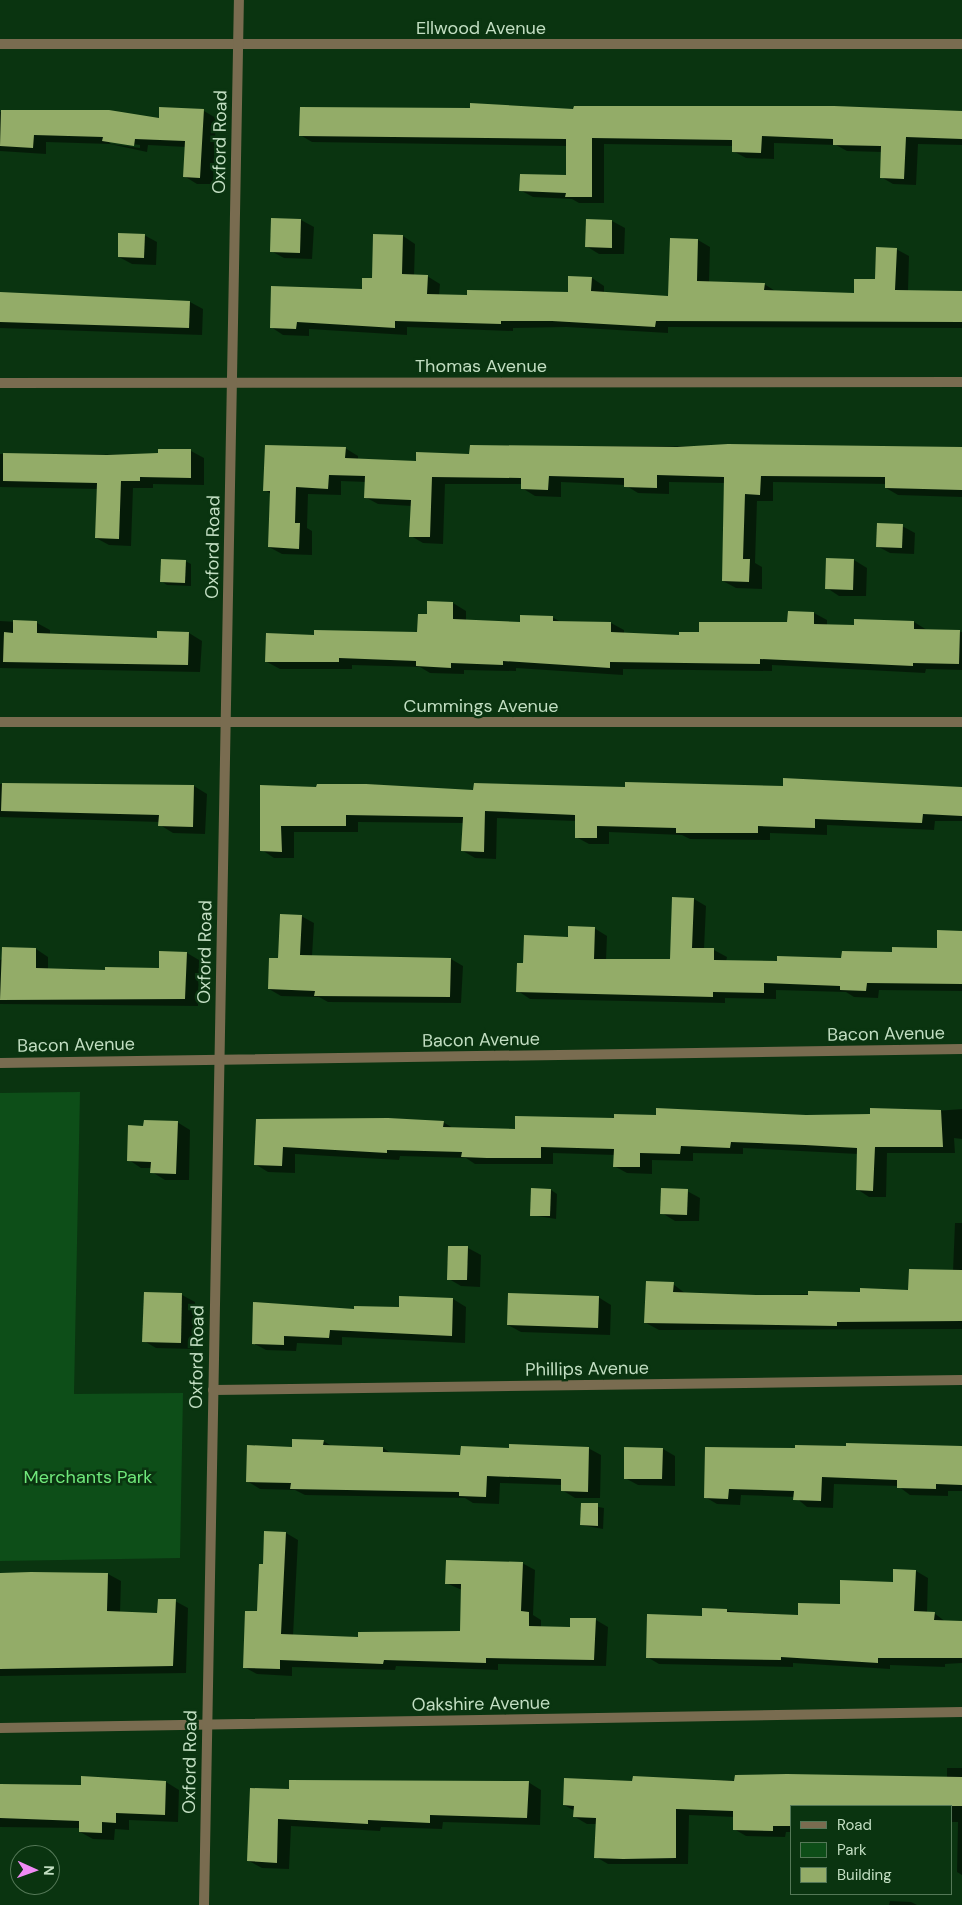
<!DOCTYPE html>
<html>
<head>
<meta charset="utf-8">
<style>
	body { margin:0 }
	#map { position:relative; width:962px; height:1905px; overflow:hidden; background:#0a3410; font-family:"DM Sans",sans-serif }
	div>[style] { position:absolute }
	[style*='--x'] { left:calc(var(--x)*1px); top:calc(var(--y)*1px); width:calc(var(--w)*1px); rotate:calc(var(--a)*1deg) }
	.green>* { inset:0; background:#0d4e18 }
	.shadow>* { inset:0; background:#0007 }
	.building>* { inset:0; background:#93ac68 }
	.minor>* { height:10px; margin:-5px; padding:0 5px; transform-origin:5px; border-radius:5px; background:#796c50 }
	span { translate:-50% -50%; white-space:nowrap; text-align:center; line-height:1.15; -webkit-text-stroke:5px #0a3410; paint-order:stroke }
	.street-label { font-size:18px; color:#c2dec2 }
	.park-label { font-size:18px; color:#70e97b }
	.legend { position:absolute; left:790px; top:1805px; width:162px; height:90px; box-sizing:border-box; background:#0a3410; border:1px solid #547857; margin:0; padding:6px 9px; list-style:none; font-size:15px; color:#c2dec2 }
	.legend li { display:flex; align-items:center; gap:10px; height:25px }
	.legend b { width:25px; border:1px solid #547857 }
	.north { position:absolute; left:10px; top:1845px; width:50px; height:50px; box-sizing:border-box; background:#0a3410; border:1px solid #547857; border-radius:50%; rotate:92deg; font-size:14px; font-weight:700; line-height:20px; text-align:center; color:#c2dec2 }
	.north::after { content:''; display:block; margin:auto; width:18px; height:22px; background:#f08bf5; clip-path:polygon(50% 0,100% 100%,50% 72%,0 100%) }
</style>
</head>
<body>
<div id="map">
	<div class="green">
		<div style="clip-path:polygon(80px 1092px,74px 1394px,183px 1393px,180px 1558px,0 1561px,0 1093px)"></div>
	</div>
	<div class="shadow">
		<div style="clip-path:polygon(evenodd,53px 110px,109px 112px,160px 119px,204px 111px,216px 118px,213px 184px,197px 184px,184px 176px,186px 147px,148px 145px,147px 152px,110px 144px,46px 142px,46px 154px,0 151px,0 112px,53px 113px,53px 110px,108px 141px,140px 145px,140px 148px,111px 144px,108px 141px)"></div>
		<div style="clip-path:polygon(575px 110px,962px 112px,962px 145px,918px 144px,916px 185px,893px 184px,881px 177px,882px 152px,847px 151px,836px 145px,774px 143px,774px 159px,746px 158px,733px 151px,734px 146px,604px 144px,604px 203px,579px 203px,572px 199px,533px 197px,520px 190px,567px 176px,567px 146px,312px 142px,300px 135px)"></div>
		<div style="clip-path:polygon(301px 220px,314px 227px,312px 259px,284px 258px,271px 251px)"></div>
		<div style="clip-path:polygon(587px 220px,612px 221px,625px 228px,624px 254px,599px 254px,586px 246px)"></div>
		<div style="clip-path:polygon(144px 235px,157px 242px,156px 265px,132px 264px,119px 257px)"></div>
		<div style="clip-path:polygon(403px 236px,415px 244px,414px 276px,427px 276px,440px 284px,439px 296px,569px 293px,592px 278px,604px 286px,604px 293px,669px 297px,698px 240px,710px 247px,709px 282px,764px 284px,777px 292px,855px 294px,876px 281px,896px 249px,909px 256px,908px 291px,962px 292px,962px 328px,668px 327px,668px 333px,566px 327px,513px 328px,513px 331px,407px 327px,407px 335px,309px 329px,309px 336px,283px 335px,271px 327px,363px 291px)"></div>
		<div style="clip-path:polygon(0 293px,190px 302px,203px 309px,202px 335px,0 328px)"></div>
		<div style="clip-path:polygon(471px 446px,962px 447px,962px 497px,898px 495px,886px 488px,886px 484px,773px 482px,773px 501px,757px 501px,755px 563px,762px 567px,762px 589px,736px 588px,723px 581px,725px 483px,669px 482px,669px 494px,638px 493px,625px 485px,561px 482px,561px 497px,535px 496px,522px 488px,522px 484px,445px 484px,443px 544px,423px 543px,411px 536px,412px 506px,378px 504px,365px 497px,366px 482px,341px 481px,341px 495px,308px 494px,307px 528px,312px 531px,312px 555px,282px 554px,269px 547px,271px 494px,265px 490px,345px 448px,358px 456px,358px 460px,417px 462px,470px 455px)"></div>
		<div style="clip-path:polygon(191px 451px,204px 458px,204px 485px,153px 484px,153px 488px,133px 488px,131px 546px,109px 545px,96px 538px,98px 489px,0 487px,0 454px,159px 455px)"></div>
		<div style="clip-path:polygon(902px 526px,915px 533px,914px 554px,890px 553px,877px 546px)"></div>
		<div style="clip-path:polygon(854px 560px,867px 568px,866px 596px,839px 596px,827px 588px)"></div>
		<div style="clip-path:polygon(185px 561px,191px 564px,191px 586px,167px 585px,161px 581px)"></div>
		<div style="clip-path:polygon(428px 603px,453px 603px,466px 611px,466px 621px,521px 623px,552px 617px,561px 622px,611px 623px,624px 630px,624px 634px,680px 636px,789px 623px,814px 613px,827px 620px,827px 625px,855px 626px,855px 620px,914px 622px,927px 630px,962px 632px,962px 670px,926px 669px,925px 673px,772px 665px,772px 671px,623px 669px,623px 675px,516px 668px,516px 671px,464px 670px,464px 674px,430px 673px,420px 667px,352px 665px,352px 669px,280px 669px,267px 662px,315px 636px,418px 634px,428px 615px)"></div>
		<div style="clip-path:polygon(0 621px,37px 623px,50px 630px,50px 635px,158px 639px,189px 633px,202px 641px,200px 672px,0 668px)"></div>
		<div style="clip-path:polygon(0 784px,194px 786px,207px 794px,205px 834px,173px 833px,160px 825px,160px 822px,0 817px)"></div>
		<div style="clip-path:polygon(262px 787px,475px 791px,962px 788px,962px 821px,935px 821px,934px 830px,827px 825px,827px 835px,770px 833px,770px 840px,690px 839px,682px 835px,609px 832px,609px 844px,589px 844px,576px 837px,576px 821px,497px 818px,496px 859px,475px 858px,463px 851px,464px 823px,358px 822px,358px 832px,294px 832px,294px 858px,274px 858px,262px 850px)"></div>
		<div style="clip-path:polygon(694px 899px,706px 906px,704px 949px,714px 950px,727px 957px,726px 962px,842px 960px,938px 949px,962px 932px,962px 991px,879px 990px,878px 998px,854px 997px,846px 992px,776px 990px,776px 999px,725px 998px,725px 1003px,530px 999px,518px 991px,524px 964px,569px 938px,594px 928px,607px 936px,606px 960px,671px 960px)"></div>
		<div style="clip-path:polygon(301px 916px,314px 923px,312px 956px,451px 959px,463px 966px,461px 1003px,328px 1002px,319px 997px,281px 996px,269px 989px)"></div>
		<div style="clip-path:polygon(36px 949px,48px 957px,48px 969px,106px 971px,160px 970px,187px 953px,199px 960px,198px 1006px,0 1004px,0 960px)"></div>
		<div style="clip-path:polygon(962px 1109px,962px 1139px,954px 1138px,955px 1153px,887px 1153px,886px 1197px,869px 1197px,857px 1189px,858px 1154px,743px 1148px,743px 1154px,693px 1153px,693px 1161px,652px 1160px,652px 1174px,627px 1173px,614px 1166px,615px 1155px,553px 1153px,553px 1164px,475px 1164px,466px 1158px,400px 1156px,399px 1160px,295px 1154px,295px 1173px,268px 1172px,255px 1164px,257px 1120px,443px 1122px,453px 1128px,516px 1130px,615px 1119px,871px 1116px)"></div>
		<div style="clip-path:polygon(177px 1122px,190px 1130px,189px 1180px,165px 1180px,152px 1172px,152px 1168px,141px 1168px,129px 1160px,145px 1127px)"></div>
		<div style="clip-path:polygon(551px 1190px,557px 1194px,556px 1219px,531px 1215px)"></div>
		<div style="clip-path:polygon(687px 1191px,700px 1198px,699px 1221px,675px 1221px,662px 1213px)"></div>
		<div style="clip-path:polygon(955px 1223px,962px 1223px,962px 1329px,659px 1330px,646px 1323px,673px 1284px,686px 1294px,756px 1296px,909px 1291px,953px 1271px)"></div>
		<div style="clip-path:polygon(450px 1247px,468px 1248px,481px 1255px,480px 1287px,461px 1286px,449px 1279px)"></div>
		<div style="clip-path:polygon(145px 1294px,182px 1295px,195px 1302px,193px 1349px,156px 1348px,144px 1341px)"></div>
		<div style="clip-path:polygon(400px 1297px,453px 1299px,466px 1307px,465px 1343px,342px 1337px,342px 1345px,297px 1343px,296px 1351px,266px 1350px,253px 1343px,356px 1310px,400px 1308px)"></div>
		<div style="clip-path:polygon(598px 1297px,611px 1305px,610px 1335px,521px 1332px,508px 1325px)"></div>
		<div style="clip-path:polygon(323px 1441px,332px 1446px,383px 1448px,392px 1454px,462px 1456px,510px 1449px,588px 1448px,601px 1455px,600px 1498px,575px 1498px,562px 1490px,562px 1485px,500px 1483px,499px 1504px,473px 1503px,465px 1498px,305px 1495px,295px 1490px,260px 1489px,247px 1481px,293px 1448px)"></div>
		<div style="clip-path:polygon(960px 1443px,962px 1491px,948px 1491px,948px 1496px,910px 1495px,898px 1486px,834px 1484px,833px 1508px,807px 1507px,795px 1497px,741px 1495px,740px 1505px,717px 1504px,705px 1497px,797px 1449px,960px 1447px)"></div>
		<div style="clip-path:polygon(663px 1449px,675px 1456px,675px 1486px,638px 1485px,625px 1478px)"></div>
		<div style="clip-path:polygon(582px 1504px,604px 1508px,603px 1529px,581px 1525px)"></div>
		<div style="clip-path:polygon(286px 1533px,298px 1540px,293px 1636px,359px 1638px,461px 1632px,462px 1590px,446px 1583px,522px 1563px,535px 1570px,533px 1615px,541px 1620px,541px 1628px,571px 1629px,596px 1620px,608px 1627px,606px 1666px,498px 1664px,498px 1670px,396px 1666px,395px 1670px,292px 1667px,292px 1676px,257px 1674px,244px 1667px,258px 1612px,264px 1565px)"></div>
		<div style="clip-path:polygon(916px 1571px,928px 1578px,927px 1613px,934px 1613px,946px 1622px,962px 1623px,962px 1663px,945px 1664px,945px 1667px,890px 1665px,890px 1669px,793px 1663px,793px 1667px,659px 1664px,647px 1657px,703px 1617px,703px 1609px,799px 1616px,841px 1606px)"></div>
		<div style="clip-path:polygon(0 1574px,108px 1574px,121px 1581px,120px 1613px,158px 1614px,175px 1601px,188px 1608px,186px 1673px,0 1676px)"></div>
		<div style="clip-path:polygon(947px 1768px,962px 1768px,962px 1875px,957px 1872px,958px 1822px,951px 1822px,951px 1806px,791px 1806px,791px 1832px,786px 1832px,785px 1837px,746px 1836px,734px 1829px,734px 1817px,689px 1815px,688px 1864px,608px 1864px,596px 1857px,597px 1824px,587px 1824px,575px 1817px,575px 1811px,564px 1805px,634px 1782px,947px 1777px)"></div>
		<div style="clip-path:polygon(82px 1777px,166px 1782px,179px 1790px,178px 1822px,129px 1820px,129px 1830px,115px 1829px,114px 1840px,93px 1839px,80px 1832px,80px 1828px,0 1827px,0 1784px,82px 1786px)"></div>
		<div style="clip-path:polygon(528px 1782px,541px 1790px,540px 1825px,443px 1822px,442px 1829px,381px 1827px,380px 1831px,291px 1826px,289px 1869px,262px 1868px,249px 1861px,290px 1790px)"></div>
		<div style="clip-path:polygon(890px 1901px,911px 1902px,917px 1905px,889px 1905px)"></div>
	</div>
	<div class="building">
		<div style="clip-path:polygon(470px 103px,573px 109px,574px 106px,834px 106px,962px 111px,962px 139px,906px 137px,904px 179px,880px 178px,881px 146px,833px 145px,833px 139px,762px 136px,761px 153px,732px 152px,732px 140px,592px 138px,592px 197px,565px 197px,566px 193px,519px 191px,520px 174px,566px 175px,566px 139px,299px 136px,300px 107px,470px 108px)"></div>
		<div style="clip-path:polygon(159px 107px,204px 109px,200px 178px,183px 177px,185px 141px,135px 139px,134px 146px,102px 141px,103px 137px,34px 135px,33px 148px,0 146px,1px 110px,109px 110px,159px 118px)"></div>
		<div style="clip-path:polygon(271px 218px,301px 219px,300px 253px,270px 252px)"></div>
		<div style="clip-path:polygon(586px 219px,612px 220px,612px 248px,585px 247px)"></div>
		<div style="clip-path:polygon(118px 233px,145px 234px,144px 258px,118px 257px)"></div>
		<div style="clip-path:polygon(373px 234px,403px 235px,402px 274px,428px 275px,427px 294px,467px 295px,467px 290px,568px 292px,568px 276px,592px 277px,591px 291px,668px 296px,670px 238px,698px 239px,697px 281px,765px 283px,764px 290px,854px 293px,854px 279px,875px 279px,876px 247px,897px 248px,895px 290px,962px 291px,962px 322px,656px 321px,655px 327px,552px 321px,501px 321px,501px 324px,395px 321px,395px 328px,297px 322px,296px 329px,270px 328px,271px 286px,362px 289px,362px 278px,372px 278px)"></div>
		<div style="clip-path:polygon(0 292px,190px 301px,189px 328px,0 322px)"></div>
		<div style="clip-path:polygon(728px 444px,962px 447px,962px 490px,885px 488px,885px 477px,761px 476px,760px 495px,745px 494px,743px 559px,750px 559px,749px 582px,722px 581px,724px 477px,657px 475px,657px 488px,624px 487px,624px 478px,549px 476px,548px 490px,521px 489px,521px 478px,432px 477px,430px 537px,409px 537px,411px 500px,364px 498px,365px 476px,329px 475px,328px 489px,296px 487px,295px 523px,300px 523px,299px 549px,268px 547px,270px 491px,263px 491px,265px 445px,346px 447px,345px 458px,416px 461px,416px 452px,469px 454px,470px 445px,677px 447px)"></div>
		<div style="clip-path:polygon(158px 449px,191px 449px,191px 478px,140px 477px,140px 481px,121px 481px,119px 539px,95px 538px,97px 483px,3px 481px,3px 453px,107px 455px,158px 453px)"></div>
		<div style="clip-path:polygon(877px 523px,903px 524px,902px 548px,876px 547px)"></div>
		<div style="clip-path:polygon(826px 558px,854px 559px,853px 590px,825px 589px)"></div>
		<div style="clip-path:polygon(161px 559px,186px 560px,185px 583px,160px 582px)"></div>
		<div style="clip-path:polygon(427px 601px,453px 602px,453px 619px,520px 622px,520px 615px,553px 616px,553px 621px,611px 622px,611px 632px,679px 635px,679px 632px,699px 632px,699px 622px,787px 622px,788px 611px,814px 612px,814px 624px,854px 625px,854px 619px,914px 621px,914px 629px,960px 630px,959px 664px,913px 663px,913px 666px,760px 659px,760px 664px,610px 662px,610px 668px,503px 661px,503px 665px,451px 663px,451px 668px,416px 666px,416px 661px,339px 658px,339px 662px,265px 662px,266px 633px,314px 635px,314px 630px,417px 632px,418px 614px,427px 614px)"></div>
		<div style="clip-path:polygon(13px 620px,37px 621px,37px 633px,157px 638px,157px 631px,189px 632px,188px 665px,3px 662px,4px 632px,13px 633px)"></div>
		<div style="clip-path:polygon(783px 778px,962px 787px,962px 816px,923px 814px,922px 823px,815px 819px,815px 828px,758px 826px,758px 833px,676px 833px,676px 828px,597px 826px,597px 838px,575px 838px,575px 815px,485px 811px,484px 852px,461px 851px,463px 817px,346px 815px,346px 826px,281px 826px,282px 852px,260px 851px,260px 785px,316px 787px,317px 784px,366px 784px,473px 790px,474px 783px,625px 787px,625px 782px,783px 786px)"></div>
		<div style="clip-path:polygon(2px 783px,194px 785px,193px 827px,158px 826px,159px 815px,1px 811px)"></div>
		<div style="clip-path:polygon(672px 897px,694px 898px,692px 948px,714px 948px,714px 960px,777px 961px,777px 956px,841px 958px,842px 951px,892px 952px,892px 947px,937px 948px,937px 930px,962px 931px,962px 984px,867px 983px,866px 991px,840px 990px,840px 986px,764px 983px,764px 993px,713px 992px,713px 997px,516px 992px,517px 963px,523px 963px,524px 935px,568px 937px,568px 926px,595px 927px,594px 959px,670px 959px)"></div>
		<div style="clip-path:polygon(280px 914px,302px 915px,300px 955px,451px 958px,450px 997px,314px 996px,315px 991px,268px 989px,269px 958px,278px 958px)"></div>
		<div style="clip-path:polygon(2px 947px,36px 948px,36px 968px,105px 970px,105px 967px,159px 968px,159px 951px,187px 952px,185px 999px,0 1000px)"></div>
		<div style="clip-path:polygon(656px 1108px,806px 1115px,870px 1114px,870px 1108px,941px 1110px,943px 1147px,875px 1147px,873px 1191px,856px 1190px,857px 1148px,805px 1145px,731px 1142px,730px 1148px,681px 1146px,680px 1154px,640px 1153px,640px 1167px,613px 1167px,614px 1149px,541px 1147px,541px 1158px,487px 1158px,461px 1157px,462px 1152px,387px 1150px,387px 1153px,283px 1147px,282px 1166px,254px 1165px,256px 1119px,388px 1118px,444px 1121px,443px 1127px,515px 1129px,515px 1116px,614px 1118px,614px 1114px,656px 1115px)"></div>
		<div style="clip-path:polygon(144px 1120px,178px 1121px,176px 1174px,150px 1173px,151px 1162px,127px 1161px,128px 1125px,143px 1126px)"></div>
		<div style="clip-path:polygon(531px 1188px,551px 1189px,550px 1216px,530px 1216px)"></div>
		<div style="clip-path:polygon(661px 1188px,688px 1189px,687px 1215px,660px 1214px)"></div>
		<div style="clip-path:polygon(448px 1246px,468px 1246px,467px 1280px,447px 1280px)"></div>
		<div style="clip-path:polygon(909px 1269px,962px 1270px,962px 1321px,837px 1322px,837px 1326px,644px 1323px,646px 1281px,674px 1282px,673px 1292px,756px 1295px,808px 1295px,808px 1291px,860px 1292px,860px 1288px,908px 1290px)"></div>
		<div style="clip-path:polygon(144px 1292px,182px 1293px,181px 1343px,142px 1342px)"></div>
		<div style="clip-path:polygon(508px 1293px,599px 1296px,598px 1328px,507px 1325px)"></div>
		<div style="clip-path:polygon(399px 1296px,453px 1298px,452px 1336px,330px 1330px,329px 1338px,284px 1336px,284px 1345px,252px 1344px,253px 1302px,354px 1309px,354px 1306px,399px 1307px)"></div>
		<div style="clip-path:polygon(292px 1439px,324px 1440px,323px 1445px,383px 1447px,383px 1452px,460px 1455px,461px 1446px,509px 1448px,509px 1444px,589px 1447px,588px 1492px,561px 1491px,561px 1479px,487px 1476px,486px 1497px,459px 1496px,459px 1492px,290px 1489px,291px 1483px,246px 1482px,247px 1445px,292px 1447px)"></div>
		<div style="clip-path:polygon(846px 1443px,962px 1446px,962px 1485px,936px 1484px,936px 1489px,897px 1488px,897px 1480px,822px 1477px,821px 1501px,793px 1500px,794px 1491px,729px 1489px,728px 1499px,704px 1498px,705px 1447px,795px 1448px,795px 1445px,846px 1446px)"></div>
		<div style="clip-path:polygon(624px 1447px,663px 1448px,662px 1479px,624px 1479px)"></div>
		<div style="clip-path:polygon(581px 1503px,598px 1503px,598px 1526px,580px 1525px)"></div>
		<div style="clip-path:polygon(264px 1531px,286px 1532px,281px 1634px,358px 1637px,358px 1632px,460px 1631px,461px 1584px,445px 1584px,446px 1560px,523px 1562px,521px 1611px,529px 1612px,529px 1626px,570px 1627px,570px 1618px,596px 1618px,594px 1660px,486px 1658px,486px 1663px,384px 1660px,383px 1664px,280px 1660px,280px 1669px,243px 1668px,245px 1611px,257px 1611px,259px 1564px,263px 1564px)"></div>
		<div style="clip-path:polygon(893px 1569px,916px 1570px,914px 1611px,935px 1612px,934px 1620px,962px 1621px,962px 1658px,878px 1658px,878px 1663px,781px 1657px,781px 1660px,646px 1658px,647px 1614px,702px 1616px,702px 1608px,727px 1609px,727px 1612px,798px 1615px,798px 1603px,840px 1604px,840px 1580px,893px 1582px)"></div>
		<div style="clip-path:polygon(31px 1572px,108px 1573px,107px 1611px,157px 1613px,158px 1599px,176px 1599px,173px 1666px,0 1669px,0 1573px)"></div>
		<div style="clip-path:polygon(787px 1774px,962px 1777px,962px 1806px,791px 1806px,791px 1826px,773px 1826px,773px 1831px,733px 1830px,733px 1811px,676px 1809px,676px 1858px,623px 1859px,594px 1858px,596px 1818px,573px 1817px,574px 1806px,563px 1805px,564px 1778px,632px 1781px,633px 1776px,734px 1781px,735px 1775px)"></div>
		<div style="clip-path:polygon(81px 1776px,166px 1781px,165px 1815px,116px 1813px,116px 1823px,102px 1822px,102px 1833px,79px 1832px,79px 1821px,0 1818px,0 1784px,81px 1785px)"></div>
		<div style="clip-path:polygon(289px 1780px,529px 1781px,527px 1818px,430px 1815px,430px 1823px,368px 1820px,368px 1824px,278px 1819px,277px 1863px,247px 1861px,250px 1788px,289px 1789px)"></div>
	</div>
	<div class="minor">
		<div style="--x:0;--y:44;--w:962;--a:0"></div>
		<div style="--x:0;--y:383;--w:962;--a:-0.06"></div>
		<div style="--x:0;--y:722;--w:962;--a:0"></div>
		<div style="--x:0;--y:1063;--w:962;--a:-0.83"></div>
		<div style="--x:213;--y:1390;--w:749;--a:-0.76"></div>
		<div style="--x:0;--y:1728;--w:962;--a:-0.95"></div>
		<div style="--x:204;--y:1905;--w:1905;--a:-88.95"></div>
	</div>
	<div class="street-label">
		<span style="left:481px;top:28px">Ellwood Avenue</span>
		<span style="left:220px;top:142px;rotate:-89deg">Oxford Road</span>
		<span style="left:481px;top:366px">Thomas Avenue</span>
		<span style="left:213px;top:547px;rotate:-89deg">Oxford Road</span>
		<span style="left:481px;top:706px">Cummings Avenue</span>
		<span style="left:205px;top:952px;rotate:-89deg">Oxford Road</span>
		<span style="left:886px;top:1034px;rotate:-1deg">Bacon Avenue</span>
		<span style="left:481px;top:1040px;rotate:-1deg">Bacon Avenue</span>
		<span style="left:76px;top:1045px;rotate:-1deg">Bacon Avenue</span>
		<span style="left:197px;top:1357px;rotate:-89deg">Oxford Road</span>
		<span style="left:587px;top:1369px;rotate:-1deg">Phillips Avenue</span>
		<span style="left:481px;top:1704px;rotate:-1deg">Oakshire Avenue</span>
		<span style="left:190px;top:1762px;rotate:-89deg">Oxford Road</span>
	</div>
	<div class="park-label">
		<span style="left:88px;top:1477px">Merchants Park</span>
	</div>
	<ul class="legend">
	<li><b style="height:6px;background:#796c50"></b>Road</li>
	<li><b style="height:14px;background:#0d4e18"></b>Park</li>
	<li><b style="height:14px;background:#93ac68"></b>Building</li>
	</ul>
	<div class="north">N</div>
</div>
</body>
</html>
